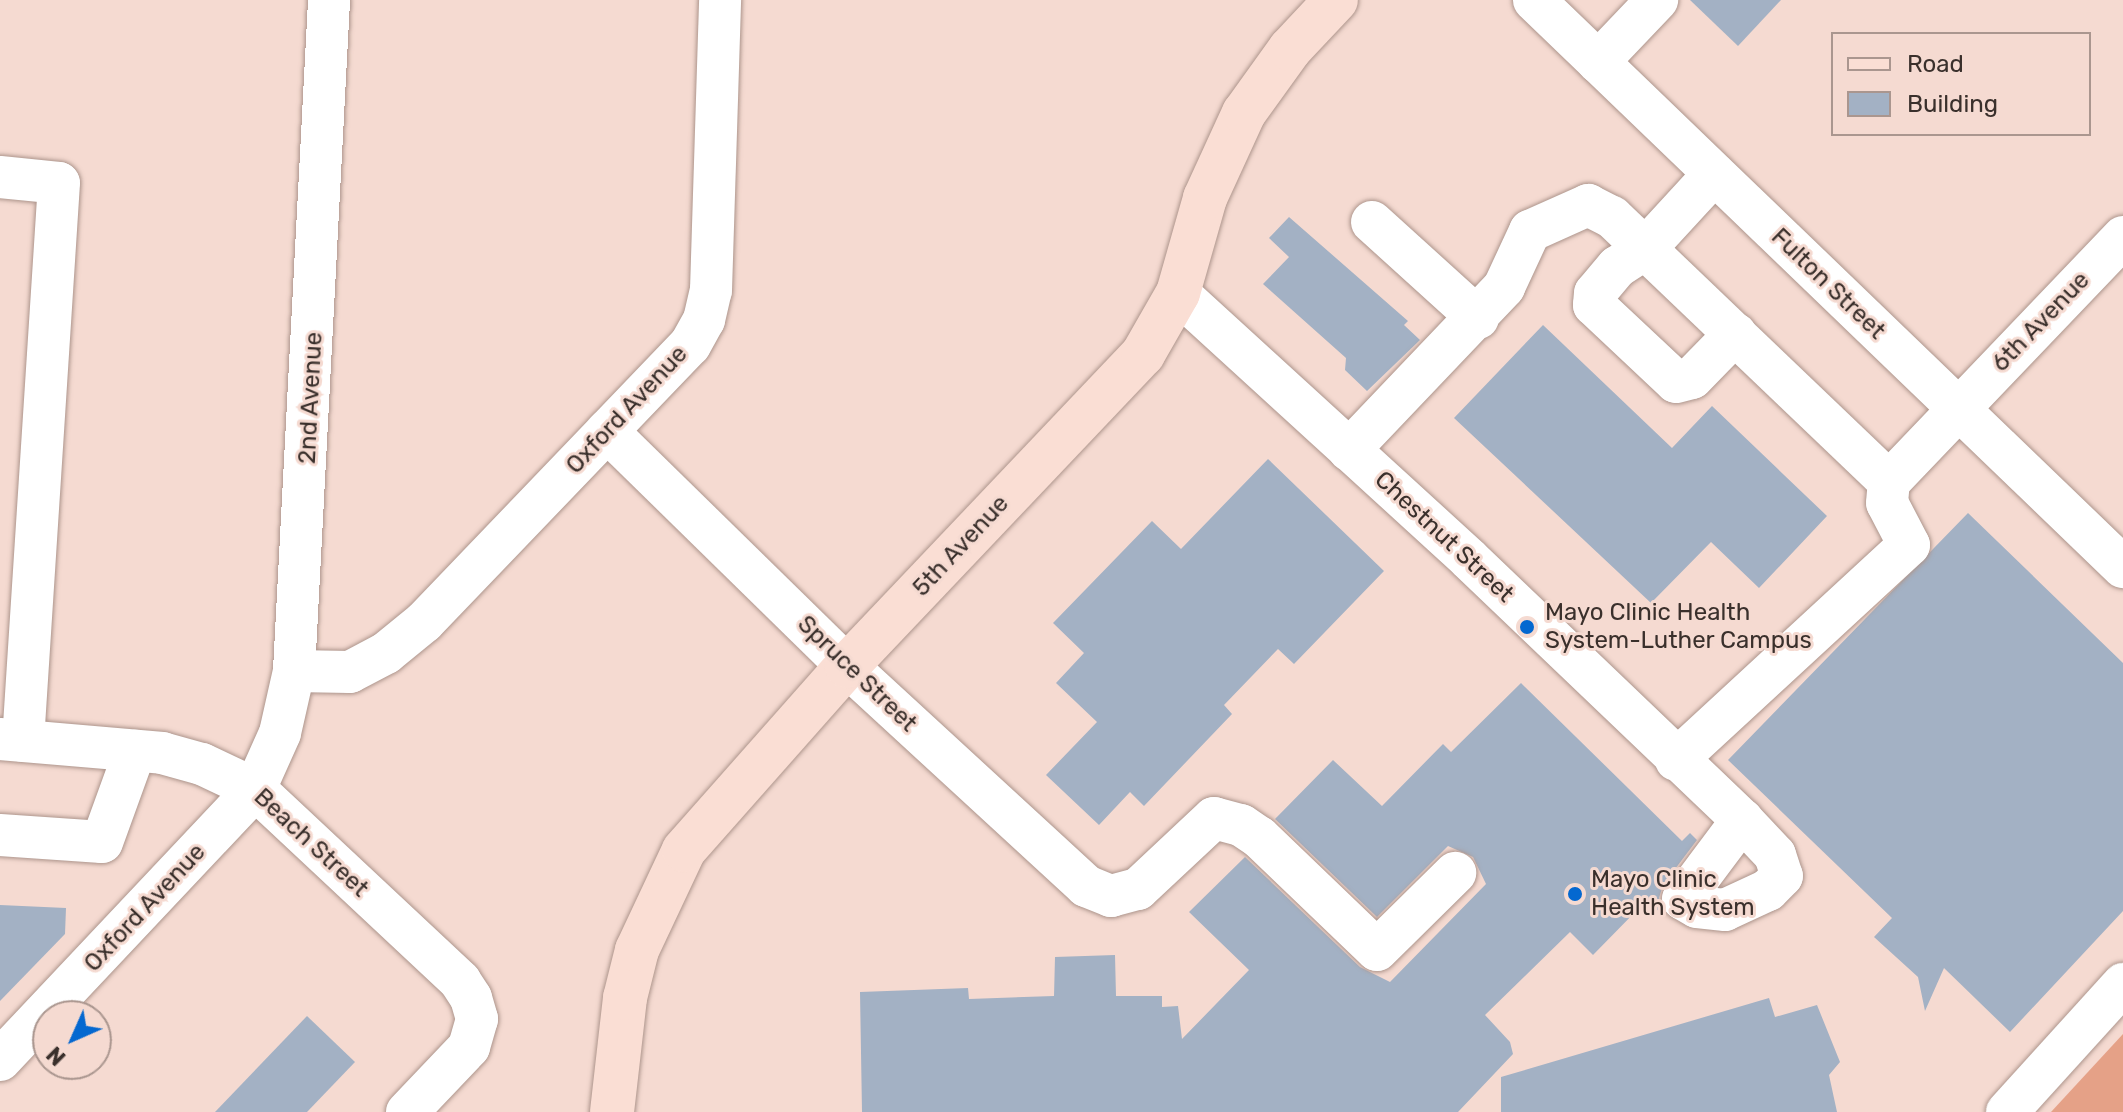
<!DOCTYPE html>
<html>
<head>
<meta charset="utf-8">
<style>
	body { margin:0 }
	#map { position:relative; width:2123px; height:1112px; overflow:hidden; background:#f5dad1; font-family:Rubik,sans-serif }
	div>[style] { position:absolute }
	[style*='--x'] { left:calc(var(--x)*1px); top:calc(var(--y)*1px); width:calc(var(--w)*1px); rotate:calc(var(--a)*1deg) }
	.green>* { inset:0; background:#e5a187 }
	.building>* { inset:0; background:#a3b1c4 }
	.roads { filter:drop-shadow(0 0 2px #ad958c) drop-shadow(0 0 2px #ad958c) }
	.minor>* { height:42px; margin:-21px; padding:0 21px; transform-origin:21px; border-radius:21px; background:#fff }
	.major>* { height:44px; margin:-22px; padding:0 22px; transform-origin:22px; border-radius:22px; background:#faded4 }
	.dots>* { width:22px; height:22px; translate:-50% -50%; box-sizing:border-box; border:4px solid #f5dad1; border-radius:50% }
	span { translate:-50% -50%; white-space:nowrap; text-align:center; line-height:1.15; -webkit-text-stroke:6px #f5dad1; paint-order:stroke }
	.street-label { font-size:24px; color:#3a302c }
	.poi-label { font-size:24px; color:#3a302c }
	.left { translate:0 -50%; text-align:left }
	.legend { position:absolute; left:1831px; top:32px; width:260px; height:104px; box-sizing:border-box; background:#f5dad1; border:2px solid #aa968f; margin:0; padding:10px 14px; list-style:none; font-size:24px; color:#3a302c }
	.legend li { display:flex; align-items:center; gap:16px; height:40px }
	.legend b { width:40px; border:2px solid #aa968f }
	.north { position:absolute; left:32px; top:1000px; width:80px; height:80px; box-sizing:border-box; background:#f5dad1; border:2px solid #aa968f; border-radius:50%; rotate:225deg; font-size:22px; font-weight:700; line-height:32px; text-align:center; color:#3a302c }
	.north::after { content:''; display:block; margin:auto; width:28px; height:36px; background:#0468d0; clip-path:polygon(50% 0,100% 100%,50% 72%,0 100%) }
</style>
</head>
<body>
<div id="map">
	<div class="green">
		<div style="clip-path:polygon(2123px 1034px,2123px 1112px,2051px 1112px)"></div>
	</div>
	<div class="building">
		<div style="clip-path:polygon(1690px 0,1781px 0,1738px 46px)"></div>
		<div style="clip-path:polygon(1289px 217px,1408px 321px,1404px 325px,1420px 340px,1367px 391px,1345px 370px,1346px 358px,1263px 284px,1289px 257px,1269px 238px)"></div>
		<div style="clip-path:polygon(1543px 325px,1672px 448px,1712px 406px,1827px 516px,1759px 588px,1711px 542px,1651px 603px,1454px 418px)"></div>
		<div style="clip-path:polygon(1268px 459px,1384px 571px,1294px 664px,1278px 649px,1224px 705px,1232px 714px,1144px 806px,1130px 792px,1099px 825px,1046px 775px,1097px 722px,1056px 683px,1084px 653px,1053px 623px,1152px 521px,1181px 549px)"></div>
		<div style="clip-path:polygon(1968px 513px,2123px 663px,2123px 911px,2010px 1032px,1944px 968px,1925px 1011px,1918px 977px,1874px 937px,1892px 918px,1728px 760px)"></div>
		<div style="clip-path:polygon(1521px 683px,1682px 841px,1690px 833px,1697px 840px,1663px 885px,1659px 898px,1663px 912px,1642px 905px,1593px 955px,1570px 932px,1485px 1015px,1510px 1042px,1513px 1054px,1458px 1112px,862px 1112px,860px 992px,968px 988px,969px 999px,1054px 996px,1055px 957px,1115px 955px,1116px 996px,1162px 996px,1162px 1007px,1178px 1006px,1182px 1039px,1249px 970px,1189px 912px,1245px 857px,1360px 967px,1390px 982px,1486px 884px,1473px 857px,1448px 846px,1377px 917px,1275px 819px,1333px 760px,1382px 806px,1443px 744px,1451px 752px)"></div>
		<div style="clip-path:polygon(0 905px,66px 908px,65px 934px,0 1001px)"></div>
		<div style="clip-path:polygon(1769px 998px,1775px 1017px,1817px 1005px,1840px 1062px,1829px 1075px,1837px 1112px,1501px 1112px,1501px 1077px)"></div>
		<div style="clip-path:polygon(307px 1016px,355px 1062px,307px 1112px,215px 1112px)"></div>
	</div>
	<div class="roads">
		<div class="minor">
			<div style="--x:1534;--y:0;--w:818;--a:43.91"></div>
			<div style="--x:1598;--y:62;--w:86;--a:-46.4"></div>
			<div style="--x:1714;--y:174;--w:102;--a:132.6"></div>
			<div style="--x:1645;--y:249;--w:33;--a:147"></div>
			<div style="--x:1617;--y:267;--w:34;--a:130"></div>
			<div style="--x:1595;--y:293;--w:12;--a:95"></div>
			<div style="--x:1594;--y:305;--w:112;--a:43.2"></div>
			<div style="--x:1676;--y:382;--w:16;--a:-14"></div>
			<div style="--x:1692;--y:378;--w:62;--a:-45.7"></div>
			<div style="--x:0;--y:177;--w:59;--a:5.8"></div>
			<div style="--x:59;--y:183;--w:559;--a:93.69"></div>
			<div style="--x:1372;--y:222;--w:143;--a:42.2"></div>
			<div style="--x:1178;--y:293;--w:394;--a:42.4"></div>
			<div style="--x:1469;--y:559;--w:378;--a:43.7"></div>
			<div style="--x:1742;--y:820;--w:48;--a:46.7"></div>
			<div style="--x:1775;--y:855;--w:22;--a:72"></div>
			<div style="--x:1782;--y:876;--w:20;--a:135"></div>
			<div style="--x:1768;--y:890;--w:47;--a:155.1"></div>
			<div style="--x:1725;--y:910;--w:28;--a:-174"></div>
			<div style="--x:1697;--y:907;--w:16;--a:-150"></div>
			<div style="--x:1683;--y:899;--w:99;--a:-53.2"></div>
			<div style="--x:607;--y:431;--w:336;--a:44.4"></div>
			<div style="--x:847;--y:666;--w:325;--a:42.6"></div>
			<div style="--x:1086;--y:886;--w:27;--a:22"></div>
			<div style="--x:1111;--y:896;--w:28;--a:-15"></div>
			<div style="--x:1138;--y:889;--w:104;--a:-43.1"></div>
			<div style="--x:1214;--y:818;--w:28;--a:15"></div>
			<div style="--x:1241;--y:825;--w:22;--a:34"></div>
			<div style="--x:1259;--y:837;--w:163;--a:43.8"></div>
			<div style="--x:1377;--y:950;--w:110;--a:-44.6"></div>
			<div style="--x:1349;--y:450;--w:225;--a:-46.4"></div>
			<div style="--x:1504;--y:287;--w:62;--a:-65.1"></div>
			<div style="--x:1530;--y:231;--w:64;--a:-24.1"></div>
			<div style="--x:1588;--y:205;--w:27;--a:27"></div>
			<div style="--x:1612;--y:217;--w:383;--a:43.7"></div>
			<div style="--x:294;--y:671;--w:56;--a:1"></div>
			<div style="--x:350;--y:672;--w:41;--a:-27.8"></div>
			<div style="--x:386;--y:653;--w:49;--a:-39.2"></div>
			<div style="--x:424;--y:622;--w:384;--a:-46.2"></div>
			<div style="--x:690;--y:345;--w:29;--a:-61"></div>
			<div style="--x:704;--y:320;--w:31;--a:-77"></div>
			<div style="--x:711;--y:290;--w:290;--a:-88.2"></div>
			<div style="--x:0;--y:739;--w:163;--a:4.9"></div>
			<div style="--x:162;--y:753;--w:41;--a:15.4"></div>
			<div style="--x:202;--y:764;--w:59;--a:25.3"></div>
			<div style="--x:255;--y:789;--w:281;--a:43.1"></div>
			<div style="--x:460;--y:981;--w:20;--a:57"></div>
			<div style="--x:471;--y:998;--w:22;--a:74"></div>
			<div style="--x:477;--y:1019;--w:29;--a:106"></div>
			<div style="--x:469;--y:1047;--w:90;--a:133.6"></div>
			<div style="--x:1676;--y:760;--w:317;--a:-42.7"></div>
			<div style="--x:1909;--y:545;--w:47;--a:-117.6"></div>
			<div style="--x:1887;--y:503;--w:21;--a:-85"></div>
			<div style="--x:1889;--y:482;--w:339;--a:-46.3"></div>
			<div style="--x:0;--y:835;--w:102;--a:3.9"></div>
			<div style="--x:102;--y:842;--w:97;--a:-70.1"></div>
			<div style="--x:0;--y:1060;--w:372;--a:-46.7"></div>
			<div style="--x:255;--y:789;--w:61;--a:-65.9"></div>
			<div style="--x:280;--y:733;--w:64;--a:-77.3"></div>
			<div style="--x:294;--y:671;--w:672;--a:-87.01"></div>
			<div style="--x:2007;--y:1112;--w:173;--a:-47.8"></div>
		</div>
		<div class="major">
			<div style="--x:612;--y:1112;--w:115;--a:-83.5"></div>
			<div style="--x:625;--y:998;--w:49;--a:-76"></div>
			<div style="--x:637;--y:950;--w:110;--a:-64.8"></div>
			<div style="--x:684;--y:850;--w:246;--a:-48.5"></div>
			<div style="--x:847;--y:666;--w:430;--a:-46.5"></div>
			<div style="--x:1143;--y:354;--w:70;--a:-60.2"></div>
			<div style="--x:1178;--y:293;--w:99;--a:-74.1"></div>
			<div style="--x:1205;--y:198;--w:94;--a:-65.4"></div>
			<div style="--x:1244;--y:113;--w:79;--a:-54.3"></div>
			<div style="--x:1290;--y:49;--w:67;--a:-46.8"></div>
		</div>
	</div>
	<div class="dots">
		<div style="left:1527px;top:627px;background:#0468d0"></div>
		<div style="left:1575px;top:894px;background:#0468d0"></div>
	</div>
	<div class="street-label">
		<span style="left:1828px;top:284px;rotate:44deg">Fulton Street</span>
		<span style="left:2041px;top:322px;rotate:-46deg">6th Avenue</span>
		<span style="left:311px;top:398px;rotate:-87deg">2nd Avenue</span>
		<span style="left:627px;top:410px;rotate:-47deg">Oxford Avenue</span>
		<span style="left:1444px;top:537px;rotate:43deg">Chestnut Street</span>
		<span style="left:961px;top:546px;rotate:-47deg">5th Avenue</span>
		<span style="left:857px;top:674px;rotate:44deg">Spruce Street</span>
		<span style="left:311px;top:843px;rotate:43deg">Beach Street</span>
		<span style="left:145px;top:908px;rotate:-47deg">Oxford Avenue</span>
	</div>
	<div class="poi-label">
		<span class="left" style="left:1545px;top:627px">Mayo Clinic Health<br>System-Luther Campus</span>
		<span class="left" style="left:1591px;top:894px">Mayo Clinic<br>Health System</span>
	</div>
	<ul class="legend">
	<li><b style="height:10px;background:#faded4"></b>Road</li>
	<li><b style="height:22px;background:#a3b1c4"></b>Building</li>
	</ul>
	<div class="north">N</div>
</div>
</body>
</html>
